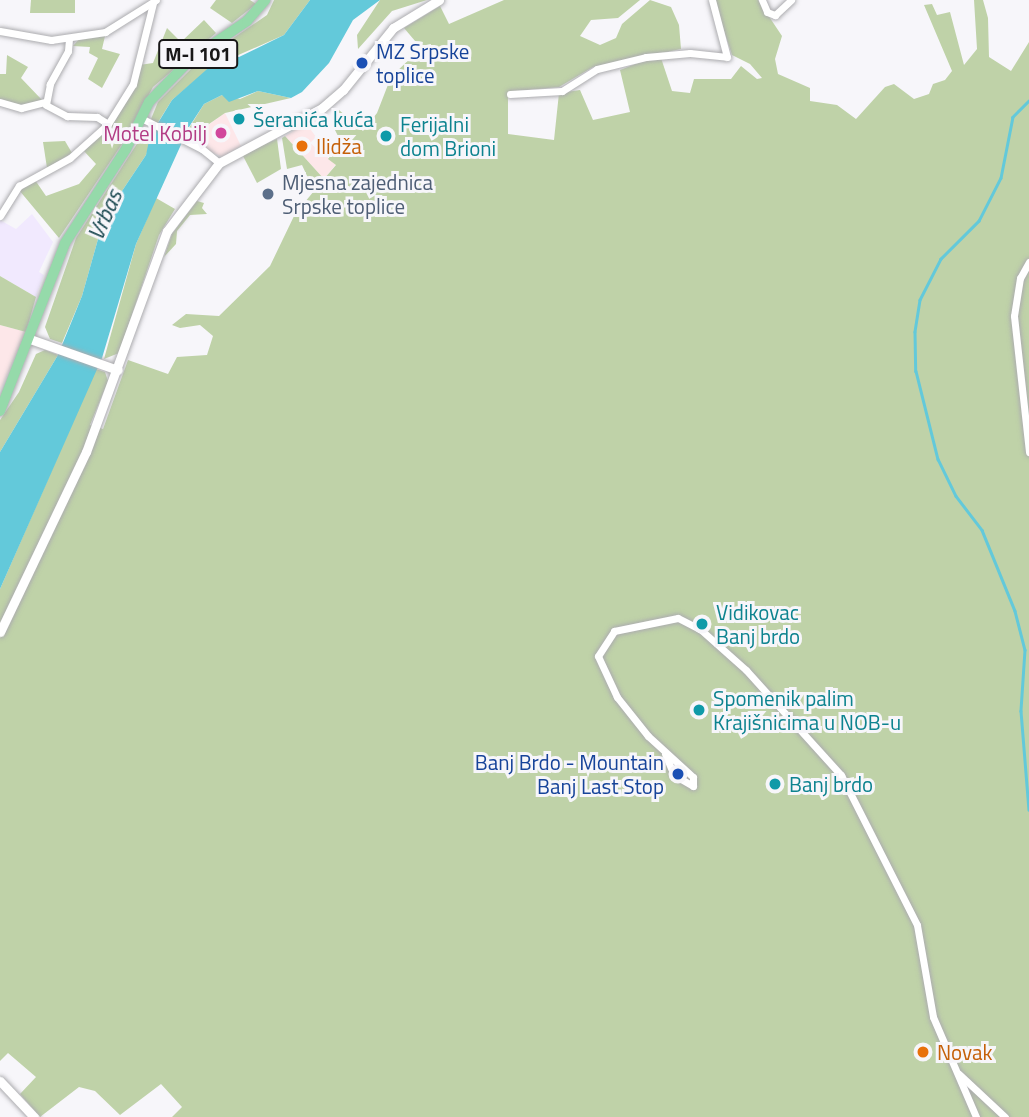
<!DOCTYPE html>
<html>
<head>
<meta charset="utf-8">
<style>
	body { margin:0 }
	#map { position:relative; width:1029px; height:1117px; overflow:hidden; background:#f7f6fa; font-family:"Titillium Web",sans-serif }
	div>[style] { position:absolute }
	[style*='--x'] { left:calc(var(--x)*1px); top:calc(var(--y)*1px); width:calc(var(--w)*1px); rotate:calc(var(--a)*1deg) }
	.commercial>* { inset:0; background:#fde7e9 }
	.education>* { inset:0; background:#f1e9fe }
	.green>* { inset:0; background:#bfd2a8 }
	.water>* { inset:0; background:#63c9da }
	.stream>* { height:2.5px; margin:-1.25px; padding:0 1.25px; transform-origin:1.25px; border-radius:1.25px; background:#63c9da }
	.roads { filter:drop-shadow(0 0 2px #acacaf) drop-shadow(0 0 2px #acacaf) }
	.minor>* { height:7px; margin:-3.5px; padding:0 3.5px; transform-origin:3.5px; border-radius:3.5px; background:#fff }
	.tertiary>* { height:9px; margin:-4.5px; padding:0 4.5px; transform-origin:4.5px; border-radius:4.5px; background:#fff }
	.primary>* { height:10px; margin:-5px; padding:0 5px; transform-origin:5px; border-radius:5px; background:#95daaa }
	.dots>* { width:19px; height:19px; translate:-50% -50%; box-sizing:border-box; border:4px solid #f7f6fa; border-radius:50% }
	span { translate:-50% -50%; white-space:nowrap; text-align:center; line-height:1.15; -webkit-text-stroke:6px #f7f6fa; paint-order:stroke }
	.shield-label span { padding:2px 5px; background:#f7f6fa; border:2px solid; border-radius:5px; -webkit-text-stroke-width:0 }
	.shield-label { font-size:19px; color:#181718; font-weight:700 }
	.transit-label { font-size:21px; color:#164399 }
	.left { translate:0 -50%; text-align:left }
	.right { translate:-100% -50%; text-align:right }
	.culture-label { font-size:21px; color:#0d838f }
	.hotel-label { font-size:21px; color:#b23c85 }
	.food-label { font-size:21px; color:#c56008 }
	.service-label { font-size:21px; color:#4e5e75 }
	.water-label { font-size:23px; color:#19474f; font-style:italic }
</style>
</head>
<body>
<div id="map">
	<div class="commercial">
		<div style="clip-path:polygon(225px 113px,241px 146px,222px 157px,193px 143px,193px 136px)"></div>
		<div style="clip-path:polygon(306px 123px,316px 137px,310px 143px,336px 164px,324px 179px,285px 136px)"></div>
		<div style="clip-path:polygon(0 325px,26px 332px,0 391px)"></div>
	</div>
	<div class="education">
		<div style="clip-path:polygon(32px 214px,53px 242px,39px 272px,44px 275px,36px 297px,0 276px,0 220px,16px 229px)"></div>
	</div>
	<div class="green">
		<div style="clip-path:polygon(31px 0,75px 0,75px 13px,30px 13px)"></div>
		<div style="clip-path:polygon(216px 0,250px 0,256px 4px,232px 23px,210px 8px)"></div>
		<div style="clip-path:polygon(274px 0,310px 0,284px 35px,211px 67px,172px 100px,157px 124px,151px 119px,158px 102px,197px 63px,267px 15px)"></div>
		<div style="clip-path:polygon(380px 0,427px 0,392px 11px,358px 49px,357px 35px)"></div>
		<div style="clip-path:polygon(504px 0,640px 0,618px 18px,591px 20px,580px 36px,600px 45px,616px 38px,622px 24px,650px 0,671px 7px,679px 25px,681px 49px,593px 67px,559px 87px,508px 92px,508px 134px,554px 140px,559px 93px,580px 90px,593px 120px,630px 112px,620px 70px,646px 60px,661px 58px,672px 91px,690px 93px,694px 79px,731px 79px,741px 66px,757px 79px,762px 78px,750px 64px,732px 55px,714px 0,758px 0,782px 36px,775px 59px,778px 74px,810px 88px,810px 101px,837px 105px,856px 119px,885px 87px,894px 84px,914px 99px,929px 94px,933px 84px,945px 80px,952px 71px,924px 5px,932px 4px,937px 15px,950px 12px,964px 65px,977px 49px,974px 0,983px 0,988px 18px,989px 57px,1011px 71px,1029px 42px,1029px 1117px,172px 1117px,182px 1107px,161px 1084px,120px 1115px,95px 1091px,79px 1087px,40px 1117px,20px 1094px,36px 1077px,8px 1053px,0 1061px,0 589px,96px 369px,105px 372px,108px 381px,90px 425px,103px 429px,128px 360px,168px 374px,177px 357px,207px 355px,213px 336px,200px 325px,180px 328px,172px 325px,186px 314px,219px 316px,270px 266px,295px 214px,314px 191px,302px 165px,287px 169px,282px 138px,285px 136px,324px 179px,336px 165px,328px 159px,341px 142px,334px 128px,339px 110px,363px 131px,377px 113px,391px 77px,421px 48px,404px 28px,440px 6px,449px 24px)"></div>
		<div style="clip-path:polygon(204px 20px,216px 33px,153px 87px,122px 144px,59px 238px,19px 190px,35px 180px,46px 196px,79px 184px,96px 164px,83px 150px,110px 126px,138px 80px,139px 65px,153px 63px,167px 28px,181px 42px)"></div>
		<div style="clip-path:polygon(105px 36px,102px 49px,120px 54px,102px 88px,88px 79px,98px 58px,89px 53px,90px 47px,73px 46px,80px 38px)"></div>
		<div style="clip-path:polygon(7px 55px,28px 67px,21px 78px,42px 100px,21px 106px,0 99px,0 74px,6px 74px)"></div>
		<div style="clip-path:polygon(258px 91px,291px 98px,225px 113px,196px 133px,194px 141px,184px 136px,204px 104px,222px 95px,240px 99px)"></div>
		<div style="clip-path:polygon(155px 130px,146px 155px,104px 218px,82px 296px,62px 343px,50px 339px,45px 327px,76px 238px,142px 136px)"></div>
		<div style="clip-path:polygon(277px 139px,281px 169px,257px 183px,242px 154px)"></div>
		<div style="clip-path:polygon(65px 141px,72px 153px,47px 168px,43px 142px)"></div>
		<div style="clip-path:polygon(156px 198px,175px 209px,159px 235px,119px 353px,104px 359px,136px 244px)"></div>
		<div style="clip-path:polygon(197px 201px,204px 203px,202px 208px,207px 214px,190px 215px,177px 231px,176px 244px,164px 257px,172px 234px)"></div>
		<div style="clip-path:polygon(0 276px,36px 297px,26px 332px,0 325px)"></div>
		<div style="clip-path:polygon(45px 350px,58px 355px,0 452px,0 420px,19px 392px,36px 354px)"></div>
	</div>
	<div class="water">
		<div style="clip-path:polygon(310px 0,380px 0,353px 20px,329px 63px,302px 92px,291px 98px,258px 91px,229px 102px,222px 95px,204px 104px,189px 127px,136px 244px,102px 358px,0 589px,0 452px,58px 355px,82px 296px,104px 218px,146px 155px,150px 136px,172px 100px,222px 56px,239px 57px,284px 35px)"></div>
	</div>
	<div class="stream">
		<div style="--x:1029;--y:101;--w:23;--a:135"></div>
		<div style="--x:1013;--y:117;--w:62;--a:101.1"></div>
		<div style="--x:1001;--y:178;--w:48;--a:117.1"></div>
		<div style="--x:979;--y:221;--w:54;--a:135"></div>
		<div style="--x:941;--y:259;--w:46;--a:117.1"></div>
		<div style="--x:920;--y:300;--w:32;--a:99"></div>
		<div style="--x:915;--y:332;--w:39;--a:89"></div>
		<div style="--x:916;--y:371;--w:91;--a:76"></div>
		<div style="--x:938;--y:459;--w:41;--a:64.1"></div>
		<div style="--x:956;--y:496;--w:43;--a:52.6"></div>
		<div style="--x:982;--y:530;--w:87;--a:67.8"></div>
		<div style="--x:1015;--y:611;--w:40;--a:75.6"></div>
		<div style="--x:1025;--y:650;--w:61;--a:93.8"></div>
		<div style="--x:1021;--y:711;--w:99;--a:85.4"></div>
	</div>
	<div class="roads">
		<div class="minor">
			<div style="--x:762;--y:0;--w:13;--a:67"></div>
			<div style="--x:767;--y:12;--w:9;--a:21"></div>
			<div style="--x:775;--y:15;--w:22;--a:-43"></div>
			<div style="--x:0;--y:31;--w:52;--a:10"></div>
			<div style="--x:51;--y:40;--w:55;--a:-8.4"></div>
			<div style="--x:105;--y:32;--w:60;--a:-32.1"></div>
			<div style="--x:69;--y:39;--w:12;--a:95"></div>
			<div style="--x:68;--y:51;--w:38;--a:119"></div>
			<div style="--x:50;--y:84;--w:21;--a:101"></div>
			<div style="--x:46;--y:105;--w:24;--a:28"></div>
			<div style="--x:67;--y:116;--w:30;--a:2"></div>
			<div style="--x:97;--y:117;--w:13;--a:32"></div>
			<div style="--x:510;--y:94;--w:52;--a:-3.3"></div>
			<div style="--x:562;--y:91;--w:41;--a:-32.2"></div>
			<div style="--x:597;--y:69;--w:50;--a:-13.8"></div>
			<div style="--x:646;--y:57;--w:44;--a:-5.2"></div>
			<div style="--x:690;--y:53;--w:37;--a:6"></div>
			<div style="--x:727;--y:57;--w:59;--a:-104.7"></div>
			<div style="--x:0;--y:102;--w:22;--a:16"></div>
			<div style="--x:21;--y:108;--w:25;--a:-14"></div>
			<div style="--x:141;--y:118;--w:68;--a:26.9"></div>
			<div style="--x:202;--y:149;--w:22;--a:39"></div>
			<div style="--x:0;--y:216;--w:36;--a:-58"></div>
			<div style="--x:19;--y:186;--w:58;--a:-28.8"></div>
			<div style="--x:70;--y:158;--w:51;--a:-41.8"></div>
			<div style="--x:108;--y:124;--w:47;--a:-58"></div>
			<div style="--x:133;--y:84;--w:83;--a:-76.1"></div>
			<div style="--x:1029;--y:262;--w:18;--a:119"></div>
			<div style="--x:1020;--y:278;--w:38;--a:99"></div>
			<div style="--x:1014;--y:316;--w:137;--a:83.7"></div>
			<div style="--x:665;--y:754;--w:23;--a:67"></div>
			<div style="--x:674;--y:775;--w:22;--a:30"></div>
			<div style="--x:693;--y:786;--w:9;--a:-90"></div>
			<div style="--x:693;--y:777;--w:61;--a:-137.7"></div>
			<div style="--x:648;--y:736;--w:50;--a:-128.5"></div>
			<div style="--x:617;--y:697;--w:45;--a:-114.9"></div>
			<div style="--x:598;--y:656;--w:30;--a:-57"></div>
			<div style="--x:614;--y:631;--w:65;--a:-11.5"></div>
			<div style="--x:678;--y:618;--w:25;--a:27"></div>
			<div style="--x:700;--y:629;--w:62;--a:41.7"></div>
			<div style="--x:746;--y:670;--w:142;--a:47.9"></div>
			<div style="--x:841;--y:775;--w:168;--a:63.1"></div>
			<div style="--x:917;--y:925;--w:93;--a:80.1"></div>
			<div style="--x:933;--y:1017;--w:109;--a:66.7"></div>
			<div style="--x:959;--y:1074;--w:63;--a:43.1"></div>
		</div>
		<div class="tertiary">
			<div style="--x:30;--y:339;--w:93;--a:19.4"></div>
			<div style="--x:0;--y:632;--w:199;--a:-64.5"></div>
			<div style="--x:86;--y:452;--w:235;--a:-69.9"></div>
			<div style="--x:167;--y:231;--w:86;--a:-52.6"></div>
			<div style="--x:219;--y:163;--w:117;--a:-28.1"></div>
			<div style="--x:322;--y:108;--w:28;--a:-41"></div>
			<div style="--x:343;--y:90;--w:80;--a:-51.1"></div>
			<div style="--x:393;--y:28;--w:54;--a:-31.3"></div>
			<div style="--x:0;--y:1081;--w:50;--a:46.6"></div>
		</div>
		<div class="primary">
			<div style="--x:0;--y:411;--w:180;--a:-68.8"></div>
			<div style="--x:65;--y:243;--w:112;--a:-57"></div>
			<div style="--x:126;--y:149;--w:52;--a:-63.9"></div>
			<div style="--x:149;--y:102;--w:60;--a:-45.7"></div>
			<div style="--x:191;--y:59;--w:68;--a:-34.2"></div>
			<div style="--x:247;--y:21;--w:28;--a:-49"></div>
		</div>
	</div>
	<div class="dots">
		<div style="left:362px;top:63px;background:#1a4fb4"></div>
		<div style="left:239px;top:119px;background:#0f9aa8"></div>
		<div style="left:221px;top:133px;background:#d1479c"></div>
		<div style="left:386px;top:136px;background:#0f9aa8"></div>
		<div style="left:302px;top:146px;background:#e8710a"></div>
		<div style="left:268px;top:194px;background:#5c6f8a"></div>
		<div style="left:702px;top:624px;background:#0f9aa8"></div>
		<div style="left:699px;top:710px;background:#0f9aa8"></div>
		<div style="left:678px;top:774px;background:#1a4fb4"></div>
		<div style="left:775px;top:784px;background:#0f9aa8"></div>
		<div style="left:923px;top:1052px;background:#e8710a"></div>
	</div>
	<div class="shield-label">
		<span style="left:198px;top:54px">M-I 101</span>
	</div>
	<div class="transit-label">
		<span class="left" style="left:376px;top:63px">MZ Srpske<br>toplice</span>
		<span class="right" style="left:664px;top:774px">Banj Brdo - Mountain<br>Banj Last Stop</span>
	</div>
	<div class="culture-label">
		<span class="left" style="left:253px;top:119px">Šeranića kuća</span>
		<span class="left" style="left:400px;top:136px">Ferijalni<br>dom Brioni</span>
		<span class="left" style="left:716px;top:624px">Vidikovac<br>Banj brdo</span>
		<span class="left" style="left:713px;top:710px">Spomenik palim<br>Krajišnicima u NOB-u</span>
		<span class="left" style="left:789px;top:784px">Banj brdo</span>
	</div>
	<div class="hotel-label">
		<span class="right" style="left:207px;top:133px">Motel Kobilj</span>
	</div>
	<div class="food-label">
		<span class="left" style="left:316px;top:146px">Ilidža</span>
		<span class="left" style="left:937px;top:1052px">Novak</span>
	</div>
	<div class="service-label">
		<span class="left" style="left:282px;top:194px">Mjesna zajednica<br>Srpske toplice</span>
	</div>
	<div class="water-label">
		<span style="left:105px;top:215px;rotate:-66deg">Vrbas</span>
	</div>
</div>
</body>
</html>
